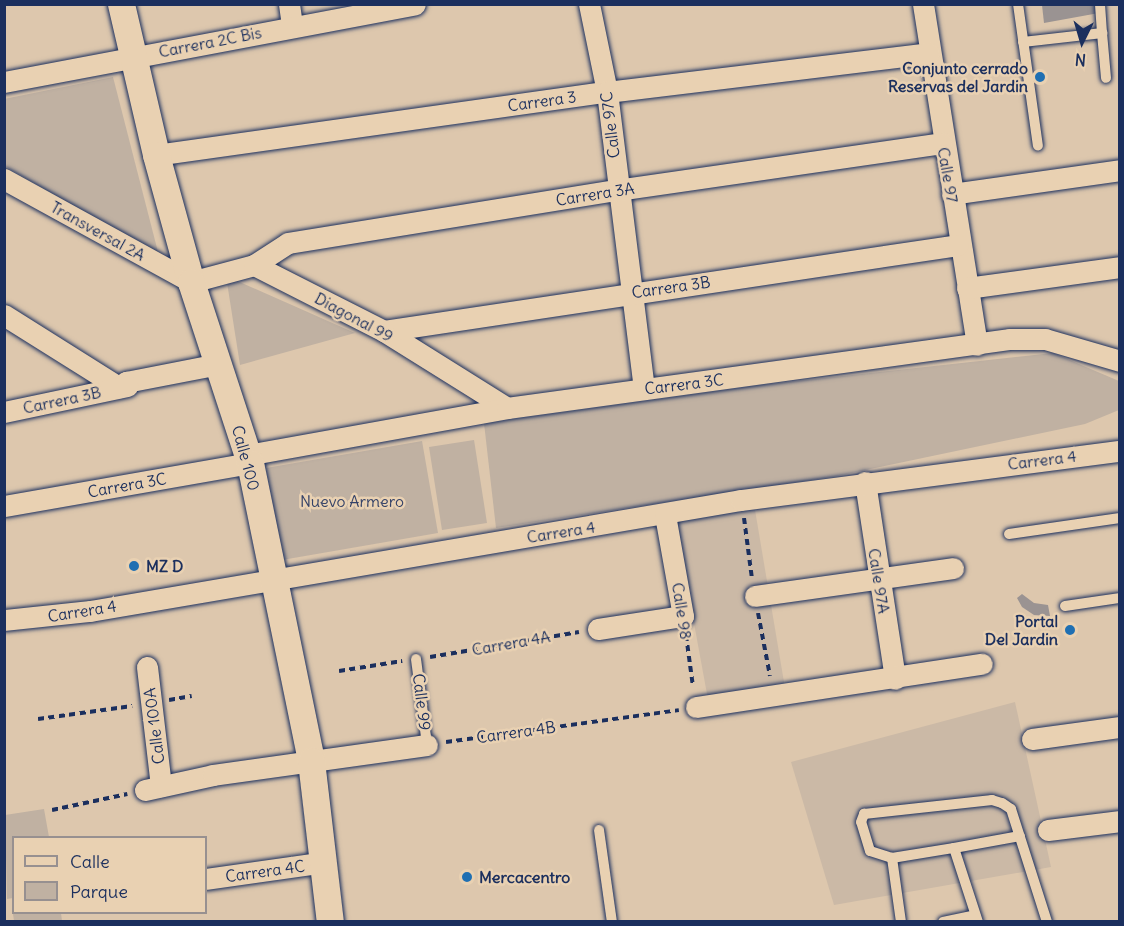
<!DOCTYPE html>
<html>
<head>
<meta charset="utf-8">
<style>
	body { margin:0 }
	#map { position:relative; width:1124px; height:926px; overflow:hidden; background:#ddc7ad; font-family:Delius,sans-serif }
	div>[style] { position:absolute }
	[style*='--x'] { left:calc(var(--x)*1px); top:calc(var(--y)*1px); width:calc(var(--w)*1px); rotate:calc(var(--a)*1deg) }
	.built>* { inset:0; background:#cbb9a6 }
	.green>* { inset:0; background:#c0b1a2 }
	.water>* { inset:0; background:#9a9392 }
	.path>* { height:4px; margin-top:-2px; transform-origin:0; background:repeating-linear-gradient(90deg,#1b2f5e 0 6px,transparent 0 10.5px) }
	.roads { filter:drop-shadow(0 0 2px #1b2f5e) drop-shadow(0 0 2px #1b2f5e) }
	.service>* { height:10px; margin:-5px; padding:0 5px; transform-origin:5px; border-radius:5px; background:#e9d1b2 }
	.minor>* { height:21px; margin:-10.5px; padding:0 10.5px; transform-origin:10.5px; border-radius:10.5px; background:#e9d1b2 }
	.tertiary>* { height:27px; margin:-13.5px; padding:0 13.5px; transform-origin:13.5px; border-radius:13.5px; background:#e9d1b2 }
	.dots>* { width:16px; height:16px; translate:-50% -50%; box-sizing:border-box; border:3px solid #e9d1b2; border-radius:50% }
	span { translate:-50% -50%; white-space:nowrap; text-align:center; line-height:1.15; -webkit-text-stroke:5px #e9d1b2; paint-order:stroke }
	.street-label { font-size:16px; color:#1b2f5e }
	.poi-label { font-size:16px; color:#1b2f5e; font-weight:700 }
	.right { translate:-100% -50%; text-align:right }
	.left { translate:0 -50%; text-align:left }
	.park-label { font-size:16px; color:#344268 }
	.frame { position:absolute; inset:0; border:6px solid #1b2f5e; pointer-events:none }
	.legend { position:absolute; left:12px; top:836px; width:195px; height:78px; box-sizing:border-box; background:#e9d1b2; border:2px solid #979090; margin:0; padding:8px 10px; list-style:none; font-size:18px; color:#1b2f5e }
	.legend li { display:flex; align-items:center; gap:12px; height:30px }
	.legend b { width:30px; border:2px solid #979090 }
	.north { position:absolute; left:1052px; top:12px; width:60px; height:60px; -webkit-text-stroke:4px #e9d1b2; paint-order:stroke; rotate:185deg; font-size:16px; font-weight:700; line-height:24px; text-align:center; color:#1b2f5e }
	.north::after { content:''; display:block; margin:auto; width:21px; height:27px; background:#1b2f5e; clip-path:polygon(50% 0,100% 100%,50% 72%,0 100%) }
</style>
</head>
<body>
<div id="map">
	<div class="built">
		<div style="clip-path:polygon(754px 504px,786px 694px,709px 705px,674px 514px)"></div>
		<div style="clip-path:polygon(1015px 702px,1051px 867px,834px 905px,791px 762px)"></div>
	</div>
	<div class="green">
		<div style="clip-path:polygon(113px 77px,159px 256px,5px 166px,4px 99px)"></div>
		<div style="clip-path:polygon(226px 276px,355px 333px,240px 365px)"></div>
		<div style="clip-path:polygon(1053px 353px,1119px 381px,1119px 410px,1085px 424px,837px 476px,496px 528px,484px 423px,761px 385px)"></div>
		<div style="clip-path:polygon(474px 440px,487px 523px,442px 530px,429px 447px)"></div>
		<div style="clip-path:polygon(422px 441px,438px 533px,282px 560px,266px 468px)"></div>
		<div style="clip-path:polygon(44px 809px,49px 837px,14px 838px,13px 898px,7px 899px,5px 815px)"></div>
		<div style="clip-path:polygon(12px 907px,14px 912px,61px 913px,62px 921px,14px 921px)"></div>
	</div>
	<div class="water">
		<div style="clip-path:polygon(1042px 5px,1099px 5px,1099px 13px,1044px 23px)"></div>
		<div style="clip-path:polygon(1022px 594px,1034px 603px,1048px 605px,1050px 616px,1034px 615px,1022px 607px,1017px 598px)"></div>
	</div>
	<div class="path">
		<div style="--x:744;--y:518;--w:62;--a:82.5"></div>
		<div style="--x:758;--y:613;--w:64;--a:79.2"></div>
		<div style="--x:686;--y:635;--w:52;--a:82.3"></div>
		<div style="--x:430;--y:657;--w:151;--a:-9.5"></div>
		<div style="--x:339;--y:671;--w:64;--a:-9"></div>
		<div style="--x:169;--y:700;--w:23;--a:-10"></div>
		<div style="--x:38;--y:719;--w:95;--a:-7.9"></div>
		<div style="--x:446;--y:742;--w:235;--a:-7.8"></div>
		<div style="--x:52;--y:810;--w:77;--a:-12"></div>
	</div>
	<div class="roads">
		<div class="service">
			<div style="--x:1018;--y:4;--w:143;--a:82"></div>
			<div style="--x:1102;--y:33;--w:45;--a:84.9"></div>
			<div style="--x:1023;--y:42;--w:80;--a:-6.5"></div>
			<div style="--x:1102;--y:33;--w:29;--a:-94"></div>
			<div style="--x:1009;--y:534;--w:112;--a:-8.2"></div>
			<div style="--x:1065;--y:606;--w:56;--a:-8.3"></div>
			<div style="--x:416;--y:659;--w:87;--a:82.7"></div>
			<div style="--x:599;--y:830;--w:93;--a:82"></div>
			<div style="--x:954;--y:848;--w:67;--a:-10.3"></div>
			<div style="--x:892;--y:858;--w:23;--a:-162"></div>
			<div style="--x:870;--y:851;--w:30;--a:-107"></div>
			<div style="--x:861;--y:822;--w:9;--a:-69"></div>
			<div style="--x:864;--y:814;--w:129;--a:-6.2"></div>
			<div style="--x:992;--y:800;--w:10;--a:17"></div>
			<div style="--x:1002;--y:803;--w:11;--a:34"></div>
			<div style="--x:1011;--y:809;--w:119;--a:72.3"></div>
			<div style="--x:901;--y:922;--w:65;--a:-98"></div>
			<div style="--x:892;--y:858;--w:63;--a:-9.2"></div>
			<div style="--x:954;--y:848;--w:78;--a:72"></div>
			<div style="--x:943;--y:922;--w:33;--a:-12"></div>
		</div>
		<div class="minor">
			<div style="--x:289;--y:4;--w:22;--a:82"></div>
			<div style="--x:589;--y:4;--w:90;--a:78.4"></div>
			<div style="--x:607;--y:92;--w:299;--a:82.9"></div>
			<div style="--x:923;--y:4;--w:345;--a:81"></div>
			<div style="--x:4;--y:82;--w:418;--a:-10.7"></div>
			<div style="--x:156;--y:155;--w:455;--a:-8"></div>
			<div style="--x:607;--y:92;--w:324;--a:-6.9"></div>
			<div style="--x:4;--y:179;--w:213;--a:28.8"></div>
			<div style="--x:191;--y:282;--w:65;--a:-15.1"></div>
			<div style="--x:254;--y:265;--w:146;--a:26.9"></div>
			<div style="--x:384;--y:331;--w:145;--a:32"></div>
			<div style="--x:952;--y:194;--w:170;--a:-8.1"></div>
			<div style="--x:254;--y:265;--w:40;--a:-32.9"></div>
			<div style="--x:288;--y:243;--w:333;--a:-9.2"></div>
			<div style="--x:617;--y:190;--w:328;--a:-8.2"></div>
			<div style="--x:967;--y:288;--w:154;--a:-7.8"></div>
			<div style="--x:4;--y:315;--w:136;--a:32.1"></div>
			<div style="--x:119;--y:387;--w:9;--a:-36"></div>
			<div style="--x:126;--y:382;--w:95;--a:-11"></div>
			<div style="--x:384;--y:331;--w:580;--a:-8.52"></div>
			<div style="--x:4;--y:412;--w:126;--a:-11.9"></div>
			<div style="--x:247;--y:455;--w:264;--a:-10.2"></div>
			<div style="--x:507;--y:408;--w:508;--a:-7.81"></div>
			<div style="--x:1010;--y:339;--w:35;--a:0"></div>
			<div style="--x:1045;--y:339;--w:78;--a:16.3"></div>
			<div style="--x:865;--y:482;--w:199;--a:81.3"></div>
			<div style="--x:4;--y:506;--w:250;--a:-9.9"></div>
			<div style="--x:755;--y:596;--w:200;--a:-8"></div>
			<div style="--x:4;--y:620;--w:86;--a:-6"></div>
			<div style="--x:90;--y:611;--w:660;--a:-9.68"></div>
			<div style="--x:741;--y:500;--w:382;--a:-7.4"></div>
			<div style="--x:598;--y:629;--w:86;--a:-8.7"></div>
			<div style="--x:683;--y:616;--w:103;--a:-100.1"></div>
			<div style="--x:147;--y:667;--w:120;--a:83.3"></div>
			<div style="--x:696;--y:707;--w:289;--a:-8.6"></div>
			<div style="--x:1032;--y:739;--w:89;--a:-7.8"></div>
			<div style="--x:145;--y:790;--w:70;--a:-12.4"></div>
			<div style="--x:213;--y:775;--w:216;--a:-8"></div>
			<div style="--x:1048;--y:830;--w:73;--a:-7.1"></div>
			<div style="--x:206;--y:879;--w:120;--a:-8.1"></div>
		</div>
		<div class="tertiary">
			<div style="--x:121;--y:4;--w:155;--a:76.9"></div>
			<div style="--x:156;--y:155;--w:132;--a:74.6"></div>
			<div style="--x:191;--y:282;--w:190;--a:71.9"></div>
			<div style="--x:250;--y:463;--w:304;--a:78.4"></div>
			<div style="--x:311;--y:761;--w:162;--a:83.3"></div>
		</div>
	</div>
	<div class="dots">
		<div style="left:1040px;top:77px;background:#1f6fb2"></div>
		<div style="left:134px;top:566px;background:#1f6fb2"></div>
		<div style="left:1070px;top:630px;background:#1f6fb2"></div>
		<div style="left:467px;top:877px;background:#1f6fb2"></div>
	</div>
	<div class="street-label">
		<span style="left:210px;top:42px;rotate:-11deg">Carrera 2C Bis</span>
		<span style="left:542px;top:101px;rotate:-8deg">Carrera 3</span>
		<span style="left:610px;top:125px;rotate:-97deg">Calle 97C</span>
		<span style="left:948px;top:175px;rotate:80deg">Calle 97</span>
		<span style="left:595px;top:194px;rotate:-9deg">Carrera 3A</span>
		<span style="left:98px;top:231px;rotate:29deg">Transversal 2A</span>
		<span style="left:671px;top:287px;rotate:-8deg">Carrera 3B</span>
		<span style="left:354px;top:317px;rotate:28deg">Diagonal 99</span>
		<span style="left:684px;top:384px;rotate:-7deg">Carrera 3C</span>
		<span style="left:62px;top:400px;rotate:-12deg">Carrera 3B</span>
		<span style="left:246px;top:458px;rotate:75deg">Calle 100</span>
		<span style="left:1042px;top:460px;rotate:-7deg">Carrera 4</span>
		<span style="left:127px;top:485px;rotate:-10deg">Carrera 3C</span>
		<span style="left:561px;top:532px;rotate:-9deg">Carrera 4</span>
		<span style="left:879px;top:581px;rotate:81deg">Calle 97A</span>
		<span style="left:82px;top:611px;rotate:-9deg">Carrera 4</span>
		<span style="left:682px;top:611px;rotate:81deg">Calle 98</span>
		<span style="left:511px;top:643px;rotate:-10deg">Carrera 4A</span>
		<span style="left:422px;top:702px;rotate:83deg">Calle 99</span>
		<span style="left:154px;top:726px;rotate:-97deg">Calle 100A</span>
		<span style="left:516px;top:732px;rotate:-8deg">Carrera 4B</span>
		<span style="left:265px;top:871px;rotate:-8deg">Carrera 4C</span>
	</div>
	<div class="poi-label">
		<span class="right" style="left:1028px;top:77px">Conjunto cerrado<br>Reservas del Jardin</span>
		<span class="left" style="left:146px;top:566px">MZ D</span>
		<span class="right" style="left:1058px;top:630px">Portal<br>Del Jardin</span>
		<span class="left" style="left:479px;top:877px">Mercacentro</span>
	</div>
	<div class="park-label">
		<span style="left:352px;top:501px">Nuevo Armero</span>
	</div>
	<div class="frame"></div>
	<ul class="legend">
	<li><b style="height:8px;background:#e9d1b2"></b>Calle</li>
	<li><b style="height:16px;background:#c0b1a2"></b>Parque</li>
	</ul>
	<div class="north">N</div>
</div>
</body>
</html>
